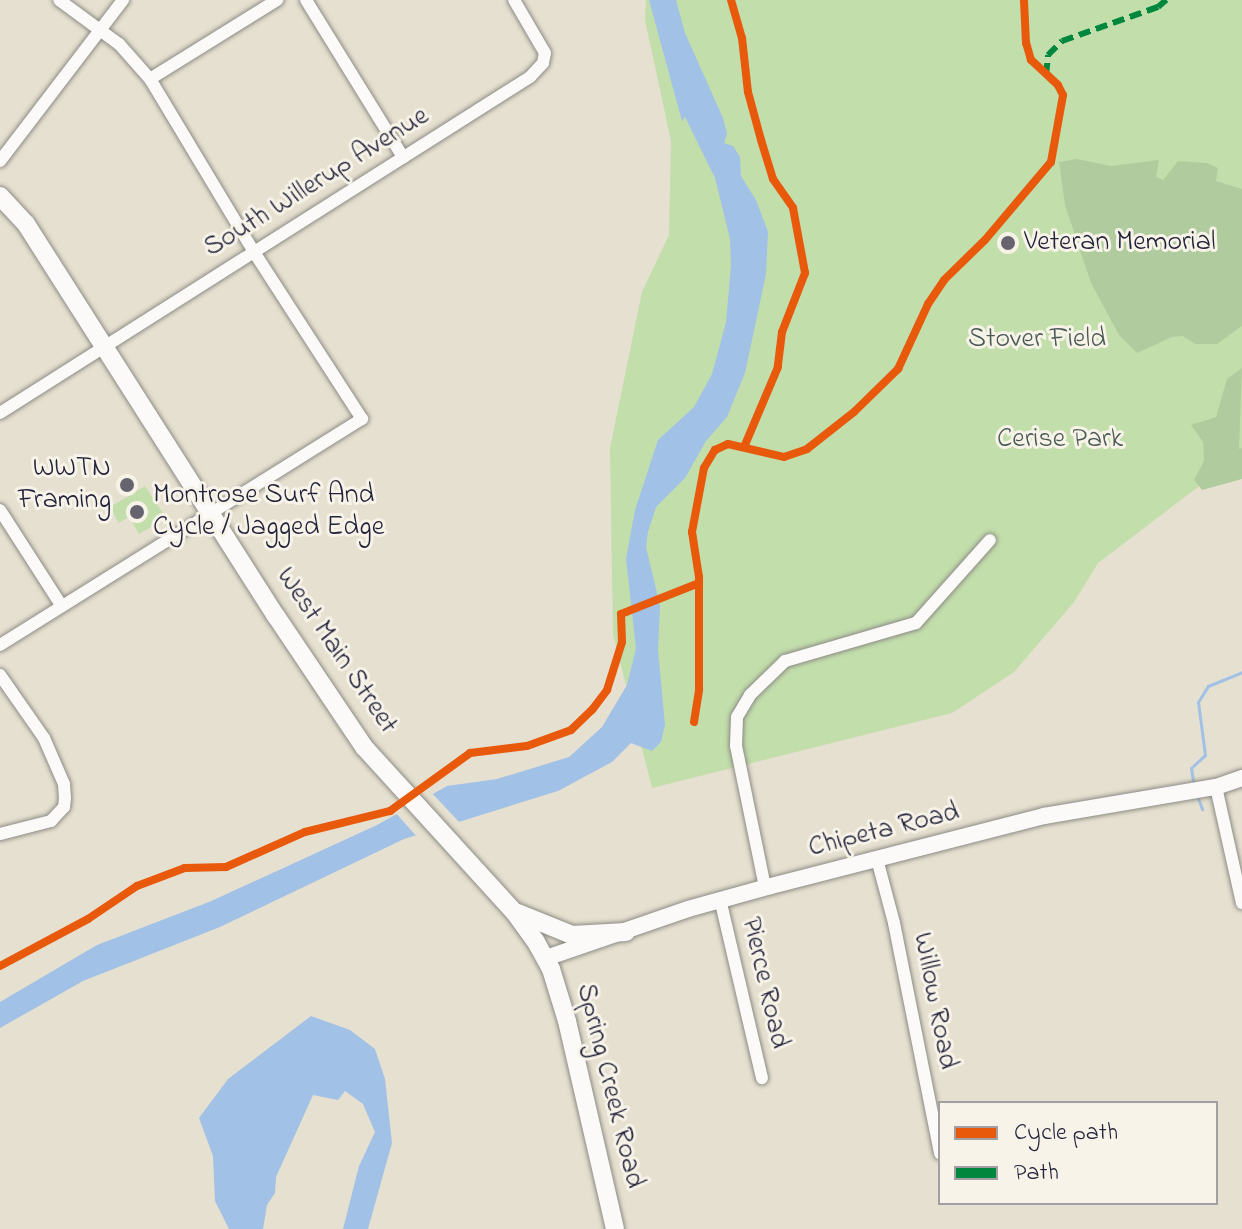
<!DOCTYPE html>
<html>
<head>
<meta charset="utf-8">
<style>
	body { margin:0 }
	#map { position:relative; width:1242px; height:1229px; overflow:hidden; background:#e5e0cf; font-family:"Indie Flower",sans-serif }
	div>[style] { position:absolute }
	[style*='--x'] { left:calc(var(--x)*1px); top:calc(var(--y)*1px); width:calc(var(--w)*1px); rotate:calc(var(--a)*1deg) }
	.green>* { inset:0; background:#c2deab }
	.forest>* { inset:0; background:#b0cc9f }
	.water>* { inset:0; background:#a2c1e6 }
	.pier>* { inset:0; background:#e5e0cf }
	.stream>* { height:3px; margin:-1.5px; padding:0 1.5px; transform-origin:1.5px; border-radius:1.5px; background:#a2c1e6 }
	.roads { filter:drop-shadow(0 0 2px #8d8b86) drop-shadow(0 0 2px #8d8b86) }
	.minor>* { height:12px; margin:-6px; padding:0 6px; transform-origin:6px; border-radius:6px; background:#fbfaf8 }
	.tertiary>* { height:16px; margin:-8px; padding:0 8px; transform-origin:8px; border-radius:8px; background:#fbfaf8 }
	.secondary>* { height:18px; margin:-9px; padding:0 9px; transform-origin:9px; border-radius:9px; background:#fbfaf8 }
	.quiet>* { height:6px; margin-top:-3px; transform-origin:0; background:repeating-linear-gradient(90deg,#00873e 0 12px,transparent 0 18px) }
	.cycleway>* { height:8px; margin:-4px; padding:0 4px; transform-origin:4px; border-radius:4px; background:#e8590c }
	.dots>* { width:22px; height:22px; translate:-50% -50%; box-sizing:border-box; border:4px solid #f7f3e8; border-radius:50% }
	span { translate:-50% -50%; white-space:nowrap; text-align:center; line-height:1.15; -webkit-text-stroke:6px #f7f3e8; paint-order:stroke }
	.street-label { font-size:28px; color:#22223b }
	.poi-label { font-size:28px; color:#22223b }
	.left { translate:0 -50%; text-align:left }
	.right { translate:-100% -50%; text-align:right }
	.park-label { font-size:28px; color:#495a54 }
	.legend { position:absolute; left:938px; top:1101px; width:280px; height:104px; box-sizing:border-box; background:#f7f3e8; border:2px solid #a29fa3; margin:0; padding:10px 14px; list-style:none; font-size:24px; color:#22223b }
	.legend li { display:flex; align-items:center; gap:16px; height:40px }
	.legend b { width:40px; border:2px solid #a29fa3 }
</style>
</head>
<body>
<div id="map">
	<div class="green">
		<div style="clip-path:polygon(646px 0,1242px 0,1242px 463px,1223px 468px,1098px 563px,1074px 602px,1014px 672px,952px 713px,652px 788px,613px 634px,610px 448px,642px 292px,669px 235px,671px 141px,645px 20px)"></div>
		<div style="clip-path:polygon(145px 486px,166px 518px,139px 534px,129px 517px,119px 523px,110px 507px)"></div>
	</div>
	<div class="forest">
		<div style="clip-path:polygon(1077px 159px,1111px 166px,1159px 160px,1156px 177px,1163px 180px,1178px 161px,1207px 163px,1218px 168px,1216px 181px,1242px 189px,1242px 326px,1217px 344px,1195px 344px,1183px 336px,1172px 337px,1137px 353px,1119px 335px,1091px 283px,1065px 205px,1059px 162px)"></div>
		<div style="clip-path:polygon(1242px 368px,1239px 449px,1242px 448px,1242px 479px,1202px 490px,1194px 480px,1204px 461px,1203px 442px,1191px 425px,1216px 417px,1227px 379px)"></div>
	</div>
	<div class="water">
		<div style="clip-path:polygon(649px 0,676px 0,685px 33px,723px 118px,727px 134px,724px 143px,733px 146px,740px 157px,741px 176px,756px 200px,768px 232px,766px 274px,745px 373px,727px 417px,706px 441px,685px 478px,656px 507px,648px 532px,646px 547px,660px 606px,658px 650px,665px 725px,661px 742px,652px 751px,631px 743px,612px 762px,558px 791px,404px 839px,220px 927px,83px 981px,0 1028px,0 1002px,97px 945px,209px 902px,377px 825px,447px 786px,497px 779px,569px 757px,602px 727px,627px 685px,636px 648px,626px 559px,635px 510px,658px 440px,694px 407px,712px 374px,726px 322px,731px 266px,730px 239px,715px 178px,685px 117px,682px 121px)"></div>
		<div style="clip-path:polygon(311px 1016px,350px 1030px,375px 1049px,385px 1079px,392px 1143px,368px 1229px,343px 1229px,359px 1166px,375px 1132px,363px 1104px,345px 1091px,338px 1100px,313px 1095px,276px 1177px,275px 1193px,267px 1205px,263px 1229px,229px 1229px,215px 1201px,213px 1156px,199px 1118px,228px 1079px)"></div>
	</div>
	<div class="pier">
		<div style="clip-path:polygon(430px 791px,461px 824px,418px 838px,394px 811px)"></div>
	</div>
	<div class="stream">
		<div style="--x:1194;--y:787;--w:19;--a:-99"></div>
		<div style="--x:1191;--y:768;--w:19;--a:-43"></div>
		<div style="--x:1205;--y:755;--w:53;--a:-97.5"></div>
		<div style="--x:1198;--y:702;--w:19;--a:-58"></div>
		<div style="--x:1208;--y:686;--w:37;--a:-22"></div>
		<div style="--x:1198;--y:798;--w:12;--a:70"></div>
	</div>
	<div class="roads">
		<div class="minor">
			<div style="--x:306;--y:0;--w:185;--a:58.3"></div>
			<div style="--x:150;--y:79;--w:150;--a:-31.9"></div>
			<div style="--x:0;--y:161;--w:203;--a:-52.6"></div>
			<div style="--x:0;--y:413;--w:628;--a:-32.37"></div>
			<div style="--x:530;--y:77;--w:19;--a:-47"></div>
			<div style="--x:543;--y:63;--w:10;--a:-79"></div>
			<div style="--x:545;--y:53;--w:61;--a:-120.3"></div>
			<div style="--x:0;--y:510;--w:113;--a:57.3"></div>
			<div style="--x:0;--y:645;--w:427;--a:-32"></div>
			<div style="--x:362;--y:419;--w:199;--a:-122.9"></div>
			<div style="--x:254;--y:252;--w:202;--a:-121"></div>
			<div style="--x:150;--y:79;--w:47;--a:-131.5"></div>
			<div style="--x:119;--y:44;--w:74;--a:-143.7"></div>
			<div style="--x:0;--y:675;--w:77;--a:55.1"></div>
			<div style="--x:44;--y:738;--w:50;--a:66.5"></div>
			<div style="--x:64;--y:784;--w:14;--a:86"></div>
			<div style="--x:65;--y:798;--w:9;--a:96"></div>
			<div style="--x:64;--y:807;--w:19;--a:133"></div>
			<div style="--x:51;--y:821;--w:53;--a:165.7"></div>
			<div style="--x:1216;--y:787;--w:119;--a:77.4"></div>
			<div style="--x:877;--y:859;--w:66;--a:75.1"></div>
			<div style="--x:894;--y:923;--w:235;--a:78.7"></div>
			<div style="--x:765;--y:887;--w:144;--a:-101.6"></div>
			<div style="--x:736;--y:746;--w:29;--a:-88"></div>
			<div style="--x:737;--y:717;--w:26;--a:-59"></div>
			<div style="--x:750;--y:695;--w:49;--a:-44.2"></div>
			<div style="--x:785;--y:661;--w:136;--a:-16.2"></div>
			<div style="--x:916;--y:623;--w:111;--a:-48.3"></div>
			<div style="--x:720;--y:899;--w:184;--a:76.8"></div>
		</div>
		<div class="tertiary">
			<div style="--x:546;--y:958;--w:150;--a:-19"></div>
			<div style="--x:688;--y:909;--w:86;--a:-15.5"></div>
			<div style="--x:771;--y:886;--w:282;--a:-14.4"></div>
			<div style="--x:1044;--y:816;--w:174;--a:-9.6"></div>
			<div style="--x:1216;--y:787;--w:28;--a:-19"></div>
		</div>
		<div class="secondary">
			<div style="--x:0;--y:196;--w:38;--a:47"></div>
			<div style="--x:26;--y:224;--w:465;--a:57.5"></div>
			<div style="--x:276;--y:616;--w:158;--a:56.1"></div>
			<div style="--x:364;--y:747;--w:224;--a:47.7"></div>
			<div style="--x:515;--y:913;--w:36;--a:54"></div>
			<div style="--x:536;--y:942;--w:31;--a:61"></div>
			<div style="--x:551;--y:969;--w:54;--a:72.9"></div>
			<div style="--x:567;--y:1021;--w:213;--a:77"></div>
			<div style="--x:518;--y:913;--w:58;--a:22.2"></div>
			<div style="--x:572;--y:935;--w:54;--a:-3.2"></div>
		</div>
	</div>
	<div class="quiet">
		<div style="--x:1046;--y:75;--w:20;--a:-84"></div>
		<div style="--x:1048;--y:55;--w:20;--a:-45"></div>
		<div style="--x:1062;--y:41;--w:102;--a:-19.5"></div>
		<div style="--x:1158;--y:7;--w:11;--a:-41"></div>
	</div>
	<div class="cycleway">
		<div style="--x:731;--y:0;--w:40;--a:74"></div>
		<div style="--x:742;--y:38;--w:54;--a:83.7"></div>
		<div style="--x:748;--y:92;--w:50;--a:74.8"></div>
		<div style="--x:761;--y:140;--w:41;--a:72.9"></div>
		<div style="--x:773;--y:179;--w:35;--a:55"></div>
		<div style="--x:793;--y:208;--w:66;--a:79.5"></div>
		<div style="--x:805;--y:273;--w:63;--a:111.3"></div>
		<div style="--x:782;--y:332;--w:35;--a:97"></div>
		<div style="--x:778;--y:367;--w:87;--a:113"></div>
		<div style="--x:694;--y:722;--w:33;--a:-81"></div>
		<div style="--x:699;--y:689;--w:112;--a:-90"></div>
		<div style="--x:699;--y:577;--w:46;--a:-98.8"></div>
		<div style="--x:692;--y:532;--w:65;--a:-79.4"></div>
		<div style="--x:704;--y:468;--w:21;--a:-59"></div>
		<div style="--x:715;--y:450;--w:14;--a:-25"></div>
		<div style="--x:728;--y:444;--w:57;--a:13.1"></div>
		<div style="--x:784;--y:457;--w:24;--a:-19"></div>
		<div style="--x:807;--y:449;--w:60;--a:-38.2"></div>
		<div style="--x:854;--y:412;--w:62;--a:-44.3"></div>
		<div style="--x:898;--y:369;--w:72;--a:-65.2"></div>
		<div style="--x:928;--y:304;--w:29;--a:-56"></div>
		<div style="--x:944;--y:280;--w:57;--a:-44.3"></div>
		<div style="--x:985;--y:240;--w:102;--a:-49.8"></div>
		<div style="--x:1051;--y:162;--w:68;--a:-79.8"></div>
		<div style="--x:1063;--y:95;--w:11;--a:-117"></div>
		<div style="--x:1058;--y:85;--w:37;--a:-137"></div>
		<div style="--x:1031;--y:60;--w:18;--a:-106"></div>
		<div style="--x:1026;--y:43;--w:43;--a:-92.7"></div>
		<div style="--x:0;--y:966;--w:100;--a:-28.1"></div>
		<div style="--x:88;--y:919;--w:59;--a:-34"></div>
		<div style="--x:137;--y:886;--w:51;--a:-20.6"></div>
		<div style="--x:185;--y:868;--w:41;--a:-1.4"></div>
		<div style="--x:226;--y:867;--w:86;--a:-23.9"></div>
		<div style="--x:305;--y:832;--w:88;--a:-13.9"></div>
		<div style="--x:390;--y:811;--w:99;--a:-35.9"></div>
		<div style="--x:470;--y:753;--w:57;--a:-7"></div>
		<div style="--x:527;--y:746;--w:47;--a:-20"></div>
		<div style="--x:571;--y:730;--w:29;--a:-44"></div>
		<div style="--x:592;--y:710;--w:25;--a:-53"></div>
		<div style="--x:607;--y:690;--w:50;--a:-72.6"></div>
		<div style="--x:622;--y:642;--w:28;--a:-92"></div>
		<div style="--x:621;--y:614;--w:84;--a:-21.7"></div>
	</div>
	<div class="dots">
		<div style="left:1008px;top:243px;background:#66646f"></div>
		<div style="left:127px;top:485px;background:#66646f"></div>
		<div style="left:137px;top:512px;background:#66646f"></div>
	</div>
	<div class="street-label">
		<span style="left:317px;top:183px;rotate:-32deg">South Willerup Avenue</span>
		<span style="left:336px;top:651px;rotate:56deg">West Main Street</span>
		<span style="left:884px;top:831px;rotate:-14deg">Chipeta Road</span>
		<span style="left:764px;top:983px;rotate:77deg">Pierce Road</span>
		<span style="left:934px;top:1001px;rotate:79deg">Willow Road</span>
		<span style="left:609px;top:1086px;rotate:76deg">Spring Creek Road</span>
	</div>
	<div class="poi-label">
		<span class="left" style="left:1024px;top:243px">Veteran Memorial</span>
		<span class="right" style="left:111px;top:485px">WWTN<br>Framing</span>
		<span class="left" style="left:153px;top:512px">Montrose Surf And<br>Cycle / Jagged Edge</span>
	</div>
	<div class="park-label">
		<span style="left:1037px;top:340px">Stover Field</span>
		<span style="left:1060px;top:440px">Cerise Park</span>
	</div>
	<ul class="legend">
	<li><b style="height:10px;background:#e8590c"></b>Cycle path</li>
	<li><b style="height:10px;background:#00873e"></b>Path</li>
	</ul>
</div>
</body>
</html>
